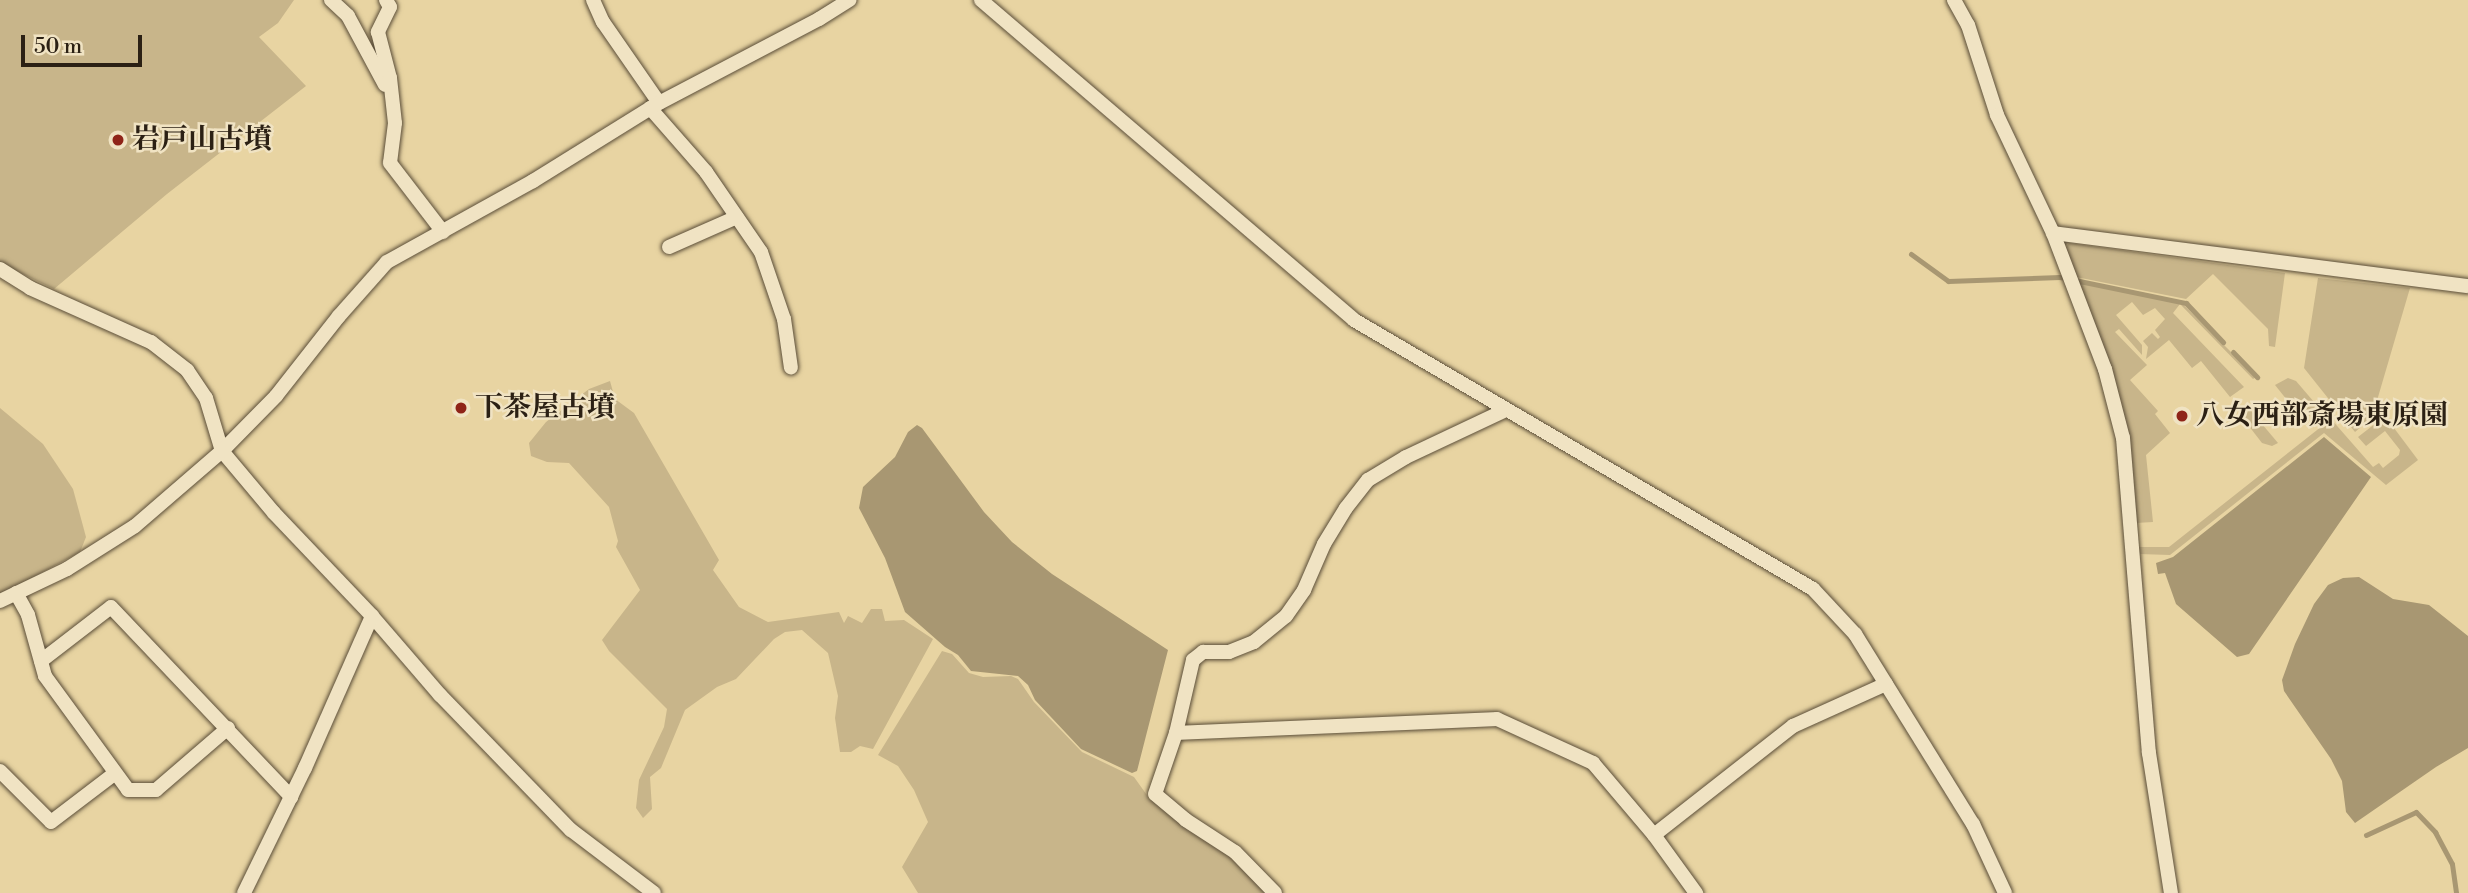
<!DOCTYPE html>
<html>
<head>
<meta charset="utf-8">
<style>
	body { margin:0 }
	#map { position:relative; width:2468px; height:893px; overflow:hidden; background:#e8d4a2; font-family:"Libre Bodoni","Noto Serif JP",serif }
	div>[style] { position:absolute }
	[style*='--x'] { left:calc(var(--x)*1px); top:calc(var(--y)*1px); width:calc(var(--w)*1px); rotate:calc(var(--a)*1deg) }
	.green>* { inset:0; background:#c8b58a }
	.water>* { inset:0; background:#a89772 }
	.stream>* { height:5px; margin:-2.5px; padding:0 2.5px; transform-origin:2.5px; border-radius:2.5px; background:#a89772 }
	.roads { filter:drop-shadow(0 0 2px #5a4d38) drop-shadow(0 0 2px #5a4d38) }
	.street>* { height:14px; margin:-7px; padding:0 7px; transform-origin:7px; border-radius:7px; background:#f0e3c3 }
	.dots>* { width:19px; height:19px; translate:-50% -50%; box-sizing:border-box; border:4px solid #f0e3c3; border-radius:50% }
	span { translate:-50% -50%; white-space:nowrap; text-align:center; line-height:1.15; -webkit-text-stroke:5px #f0e3c3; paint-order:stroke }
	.poi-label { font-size:28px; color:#2b2014; font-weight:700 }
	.left { translate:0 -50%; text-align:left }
	.scale { position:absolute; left:21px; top:35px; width:121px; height:32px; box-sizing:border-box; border:4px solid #2b2014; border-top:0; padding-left:9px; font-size:21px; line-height:24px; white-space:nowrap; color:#2b2014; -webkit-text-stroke:5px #f0e3c3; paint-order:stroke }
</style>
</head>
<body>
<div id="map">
	<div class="green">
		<div style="clip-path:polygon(0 0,294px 0,278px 23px,259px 37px,306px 86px,167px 194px,54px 289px,0 263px)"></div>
		<div style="clip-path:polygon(2069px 243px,2285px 273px,2275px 347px,2269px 346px,2268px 329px,2213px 274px,2186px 299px,2076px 277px,2065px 249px)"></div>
		<div style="clip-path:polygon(2318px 278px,2410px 288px,2376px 404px,2381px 410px,2355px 432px,2304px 368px)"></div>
		<div style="clip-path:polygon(2078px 281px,2181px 302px,2256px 377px,2253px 379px,2180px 304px,2173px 313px,2244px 387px,2230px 397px,2201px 361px,2192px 368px,2169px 340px,2146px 359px,2148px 347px,2143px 341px,2152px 333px,2158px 339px,2160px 337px,2155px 330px,2165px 319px,2155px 308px,2143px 315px,2132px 302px,2116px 315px,2142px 345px,2142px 355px,2119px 329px,2115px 332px,2147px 365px,2130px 380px,2158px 411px,2155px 414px,2170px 433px,2146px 455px,2153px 522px,2136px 523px,2128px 438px,2121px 401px)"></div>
		<div style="clip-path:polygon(2288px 378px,2296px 381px,2314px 402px,2315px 410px,2304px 421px,2275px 385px)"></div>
		<div style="clip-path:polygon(610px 381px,615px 399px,634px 413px,719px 560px,713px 570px,739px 607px,768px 622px,839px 612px,844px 623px,848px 616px,862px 623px,871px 609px,882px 609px,885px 621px,904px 620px,933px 639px,873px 749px,860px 746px,851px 752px,840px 752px,835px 718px,838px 696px,828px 653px,802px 630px,785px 632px,774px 639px,736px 679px,717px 687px,685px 710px,661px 768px,650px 777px,652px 809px,643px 818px,636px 808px,639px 780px,664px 727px,667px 709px,609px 651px,602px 640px,640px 590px,616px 547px,618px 541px,609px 507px,569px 463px,547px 462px,531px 456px,529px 443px,546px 422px,589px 389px)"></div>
		<div style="clip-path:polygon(2246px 405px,2278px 443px,2272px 446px,2262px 443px,2245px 421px,2242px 409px)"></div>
		<div style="clip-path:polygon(0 408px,43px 444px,73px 489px,86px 537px,80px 552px,0 595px)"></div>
		<div style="clip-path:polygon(2385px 416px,2418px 460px,2386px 485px,2324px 433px,2170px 555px,2139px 554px,2138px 547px,2169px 547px,2331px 419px,2373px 467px,2379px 463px,2383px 468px,2399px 455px,2400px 450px,2385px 431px,2366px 446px,2358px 437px)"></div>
		<div style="clip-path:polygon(942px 651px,952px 654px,969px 673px,983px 677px,1011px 676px,1018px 679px,1034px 702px,1082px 752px,1134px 777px,1149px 798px,1202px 838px,1231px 855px,1265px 893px,918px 893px,902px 867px,928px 822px,914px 790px,898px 766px,878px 755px)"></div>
	</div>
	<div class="water">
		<div style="clip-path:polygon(917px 425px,922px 428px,984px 512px,1012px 542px,1052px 574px,1168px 650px,1137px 771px,1132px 773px,1081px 749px,1035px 700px,1028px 685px,1018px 676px,971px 671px,958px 655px,945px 647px,905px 612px,885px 558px,859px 508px,863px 487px,895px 457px,908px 432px)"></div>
		<div style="clip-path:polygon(2324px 437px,2371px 477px,2249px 654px,2237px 657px,2176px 604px,2165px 573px,2158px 574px,2156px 563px,2173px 557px)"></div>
		<div style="clip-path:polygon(2359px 577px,2393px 599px,2429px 605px,2468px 636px,2468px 748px,2436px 767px,2355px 823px,2346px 812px,2342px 781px,2331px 759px,2284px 691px,2282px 680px,2295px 644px,2314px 604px,2328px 585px,2343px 578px)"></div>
	</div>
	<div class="stream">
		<div style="--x:1911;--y:254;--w:46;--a:36.1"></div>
		<div style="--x:1948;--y:281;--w:112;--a:-2"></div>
		<div style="--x:2060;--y:277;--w:129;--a:11.7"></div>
		<div style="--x:2186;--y:303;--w:54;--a:46.5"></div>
		<div style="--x:2233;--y:352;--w:35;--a:46"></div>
		<div style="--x:2366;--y:835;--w:55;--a:-24.7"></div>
		<div style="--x:2416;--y:812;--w:28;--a:46"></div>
		<div style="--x:2435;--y:832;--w:36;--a:62"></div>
		<div style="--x:2452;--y:864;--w:29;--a:82"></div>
	</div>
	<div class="roads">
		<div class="street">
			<div style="--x:331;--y:0;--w:23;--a:43"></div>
			<div style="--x:348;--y:16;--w:78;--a:61.8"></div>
			<div style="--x:386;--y:0;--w:8;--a:60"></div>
			<div style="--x:390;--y:7;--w:28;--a:116"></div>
			<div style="--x:378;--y:32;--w:48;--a:75.4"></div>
			<div style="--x:390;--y:78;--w:45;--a:83.7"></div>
			<div style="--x:395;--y:123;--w:40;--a:97.1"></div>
			<div style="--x:390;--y:163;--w:87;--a:52.5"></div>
			<div style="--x:593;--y:0;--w:24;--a:66"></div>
			<div style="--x:603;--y:22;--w:98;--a:55.3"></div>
			<div style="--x:981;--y:0;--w:491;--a:40.6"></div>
			<div style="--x:1354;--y:320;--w:532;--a:30.37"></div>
			<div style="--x:1813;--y:589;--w:62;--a:47"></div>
			<div style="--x:1855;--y:634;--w:224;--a:58.2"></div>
			<div style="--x:1973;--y:824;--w:76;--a:65.1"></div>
			<div style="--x:1954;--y:0;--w:29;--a:61"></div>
			<div style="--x:1968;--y:25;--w:95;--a:72.1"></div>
			<div style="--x:1997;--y:115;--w:131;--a:64.6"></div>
			<div style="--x:2053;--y:233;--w:146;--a:69.1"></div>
			<div style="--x:2105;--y:369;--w:71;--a:75.4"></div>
			<div style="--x:2123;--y:438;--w:316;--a:85.3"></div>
			<div style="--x:2149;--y:753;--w:142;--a:81.1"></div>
			<div style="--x:650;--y:108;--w:85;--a:48.8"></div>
			<div style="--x:706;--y:172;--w:97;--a:55.5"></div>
			<div style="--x:761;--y:252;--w:71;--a:71.1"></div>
			<div style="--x:784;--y:319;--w:49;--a:81.9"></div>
			<div style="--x:2053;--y:233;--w:418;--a:7.3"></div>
			<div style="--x:669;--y:247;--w:74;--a:-23.8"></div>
			<div style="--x:0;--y:269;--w:36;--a:32"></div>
			<div style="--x:30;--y:288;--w:133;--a:24.1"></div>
			<div style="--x:151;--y:342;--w:46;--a:37.9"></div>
			<div style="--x:187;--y:370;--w:34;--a:56"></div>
			<div style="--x:206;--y:398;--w:55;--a:73.2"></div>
			<div style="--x:222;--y:451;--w:81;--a:50"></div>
			<div style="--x:274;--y:513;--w:142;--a:46.4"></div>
			<div style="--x:372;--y:616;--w:104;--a:49.3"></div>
			<div style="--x:440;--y:695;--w:188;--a:45.9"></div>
			<div style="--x:571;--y:830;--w:104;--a:37.2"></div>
			<div style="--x:16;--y:593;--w:25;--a:61"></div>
			<div style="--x:28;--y:615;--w:63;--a:74.4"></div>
			<div style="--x:45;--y:676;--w:141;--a:53.9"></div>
			<div style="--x:128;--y:790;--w:28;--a:0"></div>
			<div style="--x:156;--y:790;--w:95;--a:-40.7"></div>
			<div style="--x:0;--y:601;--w:74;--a:-25.5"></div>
			<div style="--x:67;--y:569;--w:80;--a:-32.3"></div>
			<div style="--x:135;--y:526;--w:115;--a:-40.8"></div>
			<div style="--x:222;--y:451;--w:77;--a:-45.5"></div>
			<div style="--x:276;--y:396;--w:102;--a:-51.8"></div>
			<div style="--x:339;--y:316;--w:72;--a:-48.4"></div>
			<div style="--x:387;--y:262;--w:167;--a:-29"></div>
			<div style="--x:533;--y:181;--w:148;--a:-31.8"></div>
			<div style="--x:659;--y:103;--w:181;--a:-27.7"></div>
			<div style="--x:819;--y:19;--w:36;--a:-32"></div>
			<div style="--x:41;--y:661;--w:88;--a:-37.6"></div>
			<div style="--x:111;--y:607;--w:262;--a:46.5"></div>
			<div style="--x:1176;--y:733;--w:321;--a:-2.5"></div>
			<div style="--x:1497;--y:719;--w:106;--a:24.6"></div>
			<div style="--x:1593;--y:763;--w:94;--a:49.7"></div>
			<div style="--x:1654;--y:835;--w:72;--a:54.1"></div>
			<div style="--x:0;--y:771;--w:72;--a:45"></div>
			<div style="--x:51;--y:822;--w:79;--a:-37.3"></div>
			<div style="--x:1654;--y:835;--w:177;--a:-38.1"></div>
			<div style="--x:1793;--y:726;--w:102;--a:-24.3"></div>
			<div style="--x:244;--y:893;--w:139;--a:-64"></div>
			<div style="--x:305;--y:768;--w:166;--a:-66.2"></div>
			<div style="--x:1275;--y:893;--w:57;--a:-134.3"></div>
			<div style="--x:1235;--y:852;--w:59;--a:-146.9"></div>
			<div style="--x:1186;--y:820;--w:40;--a:-140"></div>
			<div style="--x:1155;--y:794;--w:65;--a:-71"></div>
			<div style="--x:1176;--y:733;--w:75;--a:-76.9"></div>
			<div style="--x:1193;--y:660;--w:13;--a:-39"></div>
			<div style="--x:1203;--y:652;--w:26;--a:0"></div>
			<div style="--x:1229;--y:652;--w:27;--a:-22"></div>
			<div style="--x:1254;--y:642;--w:41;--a:-39.1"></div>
			<div style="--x:1286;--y:616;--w:32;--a:-55"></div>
			<div style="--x:1304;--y:590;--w:50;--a:-66.5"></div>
			<div style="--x:1324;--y:544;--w:42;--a:-58.6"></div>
			<div style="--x:1346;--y:508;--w:36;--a:-52"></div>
			<div style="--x:1368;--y:480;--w:44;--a:-31.2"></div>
			<div style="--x:1406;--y:457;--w:110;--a:-25.2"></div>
		</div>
	</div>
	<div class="dots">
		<div style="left:118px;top:140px;background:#8f2418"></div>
		<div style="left:461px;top:408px;background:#8f2418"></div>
		<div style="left:2182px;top:416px;background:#8f2418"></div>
	</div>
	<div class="poi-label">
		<span class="left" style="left:132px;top:140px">岩戸山古墳</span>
		<span class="left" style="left:475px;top:408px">下茶屋古墳</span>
		<span class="left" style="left:2196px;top:416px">八女西部斎場東原園</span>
	</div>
	<div class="scale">50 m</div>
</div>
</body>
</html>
